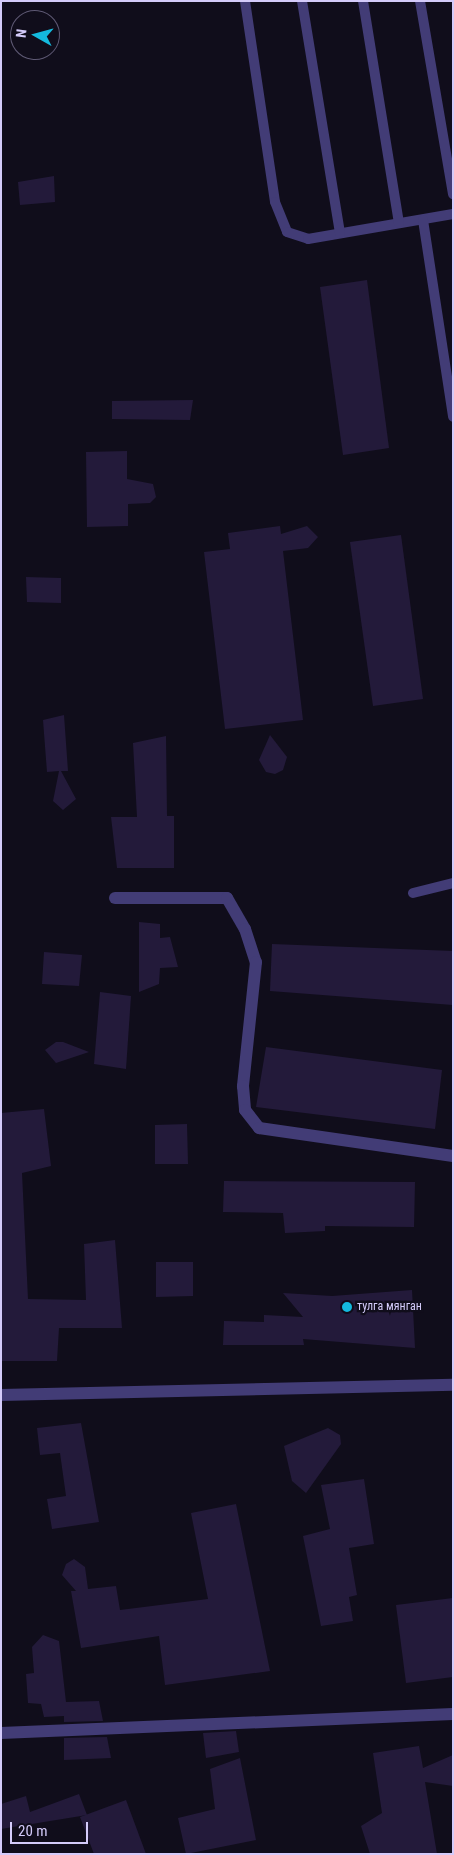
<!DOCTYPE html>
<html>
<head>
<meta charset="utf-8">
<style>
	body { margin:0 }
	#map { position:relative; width:454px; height:1855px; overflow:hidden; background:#100d1b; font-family:"Roboto Condensed",sans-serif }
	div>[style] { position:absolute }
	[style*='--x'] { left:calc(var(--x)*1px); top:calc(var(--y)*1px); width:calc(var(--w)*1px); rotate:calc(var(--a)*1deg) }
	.building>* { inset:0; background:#231a3a }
	.lane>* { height:10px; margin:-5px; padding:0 5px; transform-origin:5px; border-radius:5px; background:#423c76 }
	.street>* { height:12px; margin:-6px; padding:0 6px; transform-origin:6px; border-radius:6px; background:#423c76 }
	.dots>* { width:14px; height:14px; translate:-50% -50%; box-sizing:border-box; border:2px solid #100d1b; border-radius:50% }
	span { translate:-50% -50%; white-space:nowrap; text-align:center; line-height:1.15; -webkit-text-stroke:4.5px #100d1b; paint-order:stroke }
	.poi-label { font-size:12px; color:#d4cbfa }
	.left { translate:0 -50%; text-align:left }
	.frame { position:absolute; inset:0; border:2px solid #d4cbfa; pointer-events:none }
	.north { position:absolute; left:10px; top:10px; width:50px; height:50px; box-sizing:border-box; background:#100d1b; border:1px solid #5e5974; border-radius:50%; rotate:277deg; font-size:14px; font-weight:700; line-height:20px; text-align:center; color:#d4cbfa }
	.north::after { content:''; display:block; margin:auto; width:18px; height:22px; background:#14bade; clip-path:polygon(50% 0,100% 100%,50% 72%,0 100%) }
	.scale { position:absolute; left:10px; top:1822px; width:78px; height:22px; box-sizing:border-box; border:2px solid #d4cbfa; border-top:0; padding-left:6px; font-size:15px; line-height:18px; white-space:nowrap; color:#d4cbfa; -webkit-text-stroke:4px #100d1b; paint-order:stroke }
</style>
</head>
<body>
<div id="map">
	<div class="building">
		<div style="clip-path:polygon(54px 176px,55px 202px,20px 205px,18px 182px)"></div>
		<div style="clip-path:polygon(367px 280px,389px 448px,343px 455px,320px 287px)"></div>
		<div style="clip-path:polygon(193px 400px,190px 420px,112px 419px,112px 401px)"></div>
		<div style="clip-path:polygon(127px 451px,127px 479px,153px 484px,156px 497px,150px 503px,128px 504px,128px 526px,87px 527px,86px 452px)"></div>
		<div style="clip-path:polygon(280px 526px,281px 534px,307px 526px,318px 537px,308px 548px,283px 551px,303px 720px,225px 729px,204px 552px,230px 549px,228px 533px)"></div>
		<div style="clip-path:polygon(401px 535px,423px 699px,373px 706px,350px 542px)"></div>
		<div style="clip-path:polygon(26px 577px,61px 578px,61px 603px,27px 602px)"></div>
		<div style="clip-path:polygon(64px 715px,68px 771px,61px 771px,76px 799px,63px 810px,53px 801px,59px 771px,47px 772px,43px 720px)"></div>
		<div style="clip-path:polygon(270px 735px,287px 757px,283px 770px,275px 774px,266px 772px,259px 760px)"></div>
		<div style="clip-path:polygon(166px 736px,167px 816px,174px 816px,174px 868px,117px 868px,111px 817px,137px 817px,133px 743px)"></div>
		<div style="clip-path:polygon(139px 922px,160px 924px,160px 938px,170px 937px,178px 967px,160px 968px,159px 984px,139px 992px)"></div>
		<div style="clip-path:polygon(272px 944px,453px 951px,453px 1005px,270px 991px)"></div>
		<div style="clip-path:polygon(44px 952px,82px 955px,79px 986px,42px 984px)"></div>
		<div style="clip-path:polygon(100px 992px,131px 996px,126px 1069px,94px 1064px)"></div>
		<div style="clip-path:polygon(56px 1042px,63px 1042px,89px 1052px,56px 1063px,45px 1050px)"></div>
		<div style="clip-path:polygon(266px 1047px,442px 1070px,435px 1129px,256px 1107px)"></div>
		<div style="clip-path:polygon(44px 1109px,51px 1166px,22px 1173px,28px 1299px,86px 1300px,84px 1244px,115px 1240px,122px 1328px,59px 1328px,57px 1361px,1px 1361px,1px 1113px)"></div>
		<div style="clip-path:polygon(187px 1124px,188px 1164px,155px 1164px,155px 1125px)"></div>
		<div style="clip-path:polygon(224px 1181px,415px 1182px,414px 1227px,325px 1226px,325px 1231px,285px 1233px,283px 1213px,223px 1212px)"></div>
		<div style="clip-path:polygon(156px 1262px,193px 1262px,193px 1296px,156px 1297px)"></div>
		<div style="clip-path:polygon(412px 1290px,415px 1348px,303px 1339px,304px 1345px,223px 1345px,224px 1321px,264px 1322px,264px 1315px,303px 1317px,283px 1293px,332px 1296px)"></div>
		<div style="clip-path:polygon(81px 1423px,99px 1522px,52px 1529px,47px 1499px,66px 1496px,60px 1453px,40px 1455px,37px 1428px)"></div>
		<div style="clip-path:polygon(328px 1428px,340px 1435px,341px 1444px,306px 1493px,292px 1481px,284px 1446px)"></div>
		<div style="clip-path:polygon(364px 1479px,374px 1544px,349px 1548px,357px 1595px,349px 1597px,353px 1621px,321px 1626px,303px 1536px,330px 1529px,321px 1485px)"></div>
		<div style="clip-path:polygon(236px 1504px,270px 1671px,165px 1685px,159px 1636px,81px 1648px,71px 1591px,76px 1591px,62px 1575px,66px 1564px,74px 1559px,85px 1567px,88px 1589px,116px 1586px,120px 1610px,208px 1599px,191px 1513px)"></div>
		<div style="clip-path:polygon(453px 1598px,453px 1677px,406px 1683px,396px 1605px)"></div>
		<div style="clip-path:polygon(43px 1635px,59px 1641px,66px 1702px,99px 1701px,103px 1721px,64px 1722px,64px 1716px,44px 1717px,41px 1704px,28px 1703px,26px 1674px,34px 1673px,32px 1647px)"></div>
		<div style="clip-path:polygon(236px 1731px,239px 1752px,206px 1758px,203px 1733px)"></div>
		<div style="clip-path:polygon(107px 1737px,111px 1758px,64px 1760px,64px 1738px)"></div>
		<div style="clip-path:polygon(419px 1746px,423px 1768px,453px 1755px,453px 1786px,425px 1782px,437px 1854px,370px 1854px,361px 1826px,382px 1813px,373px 1753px)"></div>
		<div style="clip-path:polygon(240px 1758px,256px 1840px,186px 1854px,178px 1818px,215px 1809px,210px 1769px)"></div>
		<div style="clip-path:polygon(79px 1794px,87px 1815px,1px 1829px,1px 1804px,26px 1796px,30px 1812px)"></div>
		<div style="clip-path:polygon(126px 1800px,146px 1854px,94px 1854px,80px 1817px)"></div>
	</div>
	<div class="lane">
		<div style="--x:245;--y:1;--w:203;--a:81.5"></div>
		<div style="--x:275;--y:202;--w:32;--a:68"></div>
		<div style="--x:287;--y:232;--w:22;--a:18"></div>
		<div style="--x:308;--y:239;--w:147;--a:-9.8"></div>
		<div style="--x:302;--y:1;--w:235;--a:80.7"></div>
		<div style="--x:363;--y:1;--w:225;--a:80.8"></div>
		<div style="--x:420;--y:1;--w:196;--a:80.3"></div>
		<div style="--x:423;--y:220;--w:199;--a:81.3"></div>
		<div style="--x:413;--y:893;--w:41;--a:-14"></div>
	</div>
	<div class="street">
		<div style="--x:115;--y:898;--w:112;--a:0"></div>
		<div style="--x:227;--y:898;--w:36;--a:60"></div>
		<div style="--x:245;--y:929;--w:35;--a:72"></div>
		<div style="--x:256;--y:962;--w:125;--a:96"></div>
		<div style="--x:243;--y:1086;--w:24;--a:85"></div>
		<div style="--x:245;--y:1110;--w:23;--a:52"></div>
		<div style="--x:259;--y:1128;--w:196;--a:8.2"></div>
		<div style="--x:1;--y:1395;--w:452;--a:-1.3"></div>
		<div style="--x:1;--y:1733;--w:452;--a:-2.4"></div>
	</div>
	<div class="dots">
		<div style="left:347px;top:1307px;background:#14bade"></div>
	</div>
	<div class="poi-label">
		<span class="left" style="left:357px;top:1307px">тулга мянган</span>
	</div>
	<div class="frame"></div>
	<div class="north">N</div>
	<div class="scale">20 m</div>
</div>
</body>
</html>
